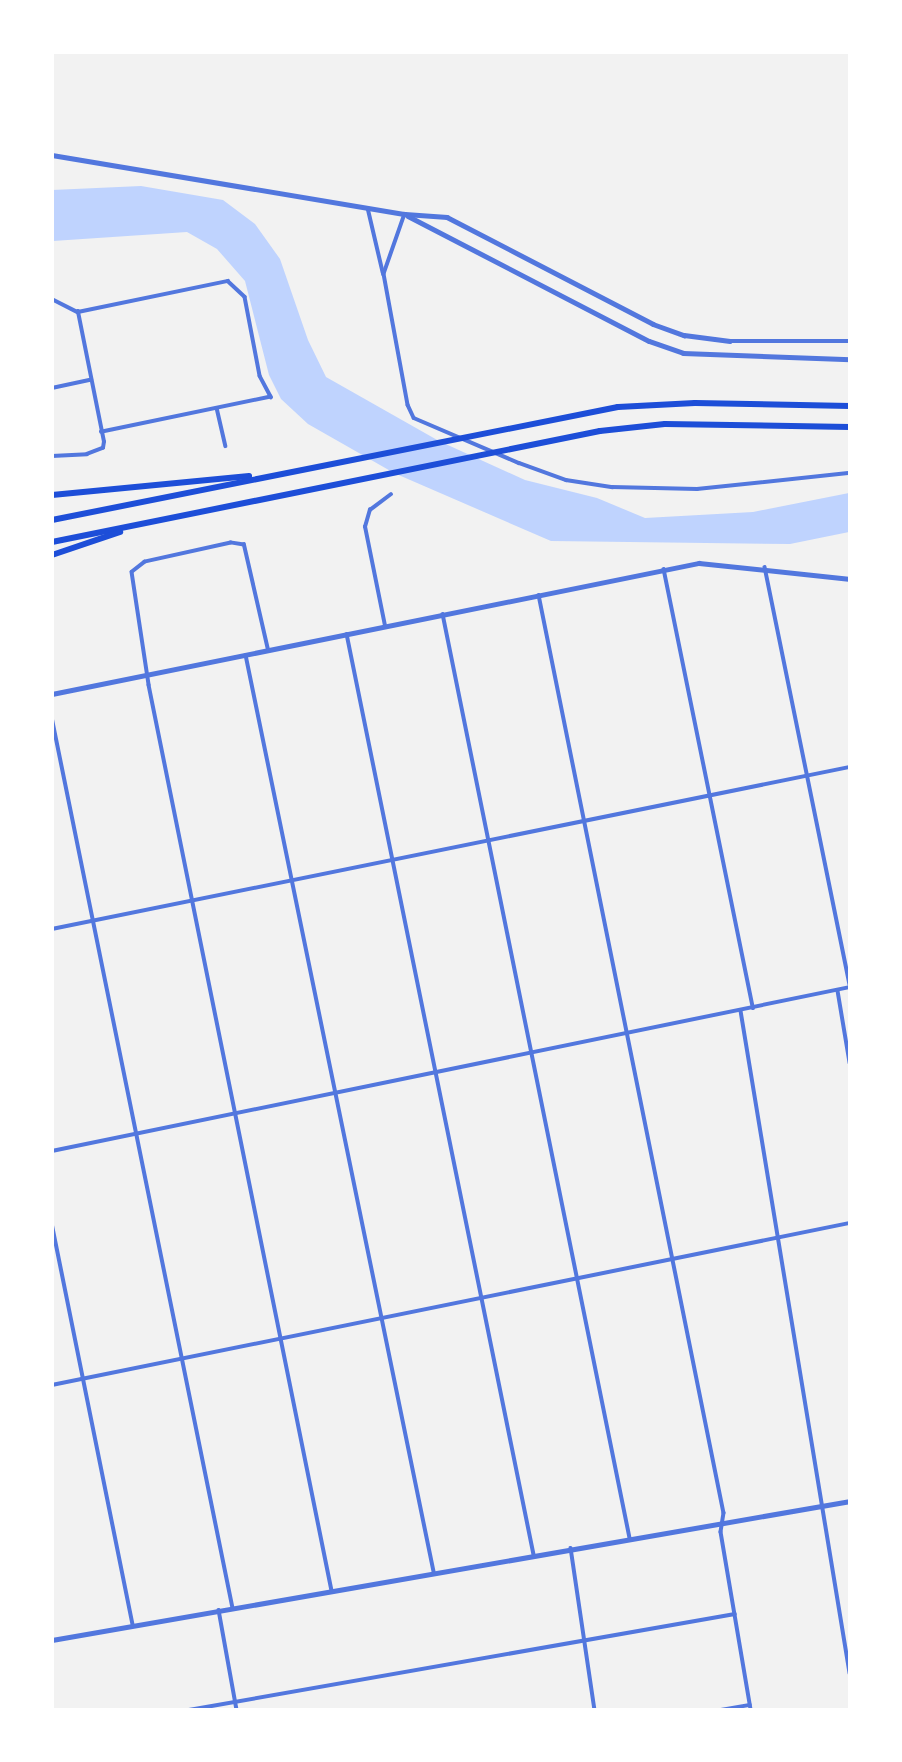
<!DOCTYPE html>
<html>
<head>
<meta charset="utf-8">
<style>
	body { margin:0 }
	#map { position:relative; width:902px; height:1762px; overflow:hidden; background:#f2f2f2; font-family:Poppins,sans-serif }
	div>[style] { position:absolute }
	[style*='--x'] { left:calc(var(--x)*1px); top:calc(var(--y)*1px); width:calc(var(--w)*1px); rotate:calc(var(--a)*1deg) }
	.water>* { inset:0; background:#bfd3fe }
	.minor>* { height:3.5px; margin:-1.75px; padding:0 1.75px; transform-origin:1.75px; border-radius:1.75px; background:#5277de }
	.tertiary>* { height:4.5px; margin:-2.25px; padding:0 2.25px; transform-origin:2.25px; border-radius:2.25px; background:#5277de }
	.motorway>* { height:6px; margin:-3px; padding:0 3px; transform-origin:3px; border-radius:3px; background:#1d4ed8 }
	span { translate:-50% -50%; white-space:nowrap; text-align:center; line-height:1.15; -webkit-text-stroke:5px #fff; paint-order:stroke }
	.frame { position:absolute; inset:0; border:54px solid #fff; pointer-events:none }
</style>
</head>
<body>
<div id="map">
	<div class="water">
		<div style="clip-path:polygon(141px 186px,223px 200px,255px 224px,280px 259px,308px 340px,326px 377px,439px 441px,525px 480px,597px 498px,645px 518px,753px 512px,849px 493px,849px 532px,790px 544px,551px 541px,394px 473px,308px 424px,281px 399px,269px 375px,245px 281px,217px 249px,187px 232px,53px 241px,52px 190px)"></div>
	</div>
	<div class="minor">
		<div style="--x:368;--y:208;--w:66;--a:76.8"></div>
		<div style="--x:405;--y:214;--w:64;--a:109.3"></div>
		<div style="--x:384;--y:274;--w:133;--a:79.6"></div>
		<div style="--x:408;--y:405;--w:14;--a:65"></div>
		<div style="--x:414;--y:418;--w:114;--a:23.2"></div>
		<div style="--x:519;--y:463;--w:50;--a:19.9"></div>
		<div style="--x:566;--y:480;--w:47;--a:8.7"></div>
		<div style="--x:612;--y:487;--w:85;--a:1.3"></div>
		<div style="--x:697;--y:489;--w:154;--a:-6"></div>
		<div style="--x:52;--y:299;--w:29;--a:27"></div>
		<div style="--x:78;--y:312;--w:153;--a:-11.7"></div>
		<div style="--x:228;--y:281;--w:23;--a:43"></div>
		<div style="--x:245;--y:297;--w:80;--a:79.2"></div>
		<div style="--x:260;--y:376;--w:24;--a:62"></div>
		<div style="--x:271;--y:397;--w:173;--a:168.3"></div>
		<div style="--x:52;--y:388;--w:40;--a:-12"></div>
		<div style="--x:217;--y:408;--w:39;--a:77"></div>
		<div style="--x:52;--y:456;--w:35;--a:-3"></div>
		<div style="--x:87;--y:454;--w:17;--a:-21"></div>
		<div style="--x:103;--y:448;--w:6;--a:-81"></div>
		<div style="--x:104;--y:442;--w:133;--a:-101.3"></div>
		<div style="--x:765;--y:567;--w:426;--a:78.5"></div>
		<div style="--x:664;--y:569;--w:448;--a:78.5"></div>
		<div style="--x:539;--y:595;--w:936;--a:78.61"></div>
		<div style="--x:724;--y:1513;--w:19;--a:99"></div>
		<div style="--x:721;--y:1532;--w:181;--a:80.4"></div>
		<div style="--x:443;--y:614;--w:943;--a:78.56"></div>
		<div style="--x:385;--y:626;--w:101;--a:-101.4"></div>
		<div style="--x:365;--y:527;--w:18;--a:-74"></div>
		<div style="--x:370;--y:510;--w:26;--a:-37"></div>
		<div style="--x:347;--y:634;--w:940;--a:78.52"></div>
		<div style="--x:268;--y:650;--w:108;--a:-102.9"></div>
		<div style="--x:244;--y:545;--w:13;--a:-171"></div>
		<div style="--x:231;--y:543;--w:88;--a:167.5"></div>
		<div style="--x:145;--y:562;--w:16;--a:142"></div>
		<div style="--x:132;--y:572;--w:114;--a:81.4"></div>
		<div style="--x:149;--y:685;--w:924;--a:78.58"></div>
		<div style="--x:246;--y:655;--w:936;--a:78.41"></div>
		<div style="--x:52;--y:717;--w:909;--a:78.52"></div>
		<div style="--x:52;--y:929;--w:814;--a:-11.48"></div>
		<div style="--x:838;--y:991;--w:73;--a:80.5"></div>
		<div style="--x:741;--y:1011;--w:671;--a:80.65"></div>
		<div style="--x:52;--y:1151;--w:815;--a:-11.61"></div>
		<div style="--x:52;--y:1223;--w:410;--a:78.6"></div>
		<div style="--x:52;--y:1385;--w:814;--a:-11.48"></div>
		<div style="--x:571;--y:1548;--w:164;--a:81.6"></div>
		<div style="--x:219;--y:1610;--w:102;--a:79.8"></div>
		<div style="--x:189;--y:1710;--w:554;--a:-9.97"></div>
		<div style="--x:721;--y:1710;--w:29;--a:-10"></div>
	</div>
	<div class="tertiary">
		<div style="--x:52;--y:155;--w:358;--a:9.5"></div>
		<div style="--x:405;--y:214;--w:42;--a:4.1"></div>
		<div style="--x:447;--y:217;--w:232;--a:27.4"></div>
		<div style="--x:653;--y:324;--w:33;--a:20"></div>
		<div style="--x:684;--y:335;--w:46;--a:7.4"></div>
		<div style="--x:730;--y:341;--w:120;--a:0"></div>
		<div style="--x:408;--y:216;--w:271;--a:27.4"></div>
		<div style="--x:649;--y:341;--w:36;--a:19"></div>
		<div style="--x:683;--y:353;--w:167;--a:2.1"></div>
		<div style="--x:52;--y:694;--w:660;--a:-11.45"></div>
		<div style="--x:699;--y:563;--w:152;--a:6"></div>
		<div style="--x:52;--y:1640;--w:810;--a:-9.88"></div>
	</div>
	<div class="motorway">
		<div style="--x:52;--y:495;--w:198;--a:-5.5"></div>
		<div style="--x:52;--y:520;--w:577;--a:-11.29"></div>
		<div style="--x:618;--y:407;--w:77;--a:-3"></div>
		<div style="--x:695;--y:403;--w:155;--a:1.1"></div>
		<div style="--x:52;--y:542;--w:559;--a:-11.45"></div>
		<div style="--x:600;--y:431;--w:65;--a:-6.1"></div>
		<div style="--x:665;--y:424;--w:185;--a:0.9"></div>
		<div style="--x:52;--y:555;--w:72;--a:-18.7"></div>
	</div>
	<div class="frame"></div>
</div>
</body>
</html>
